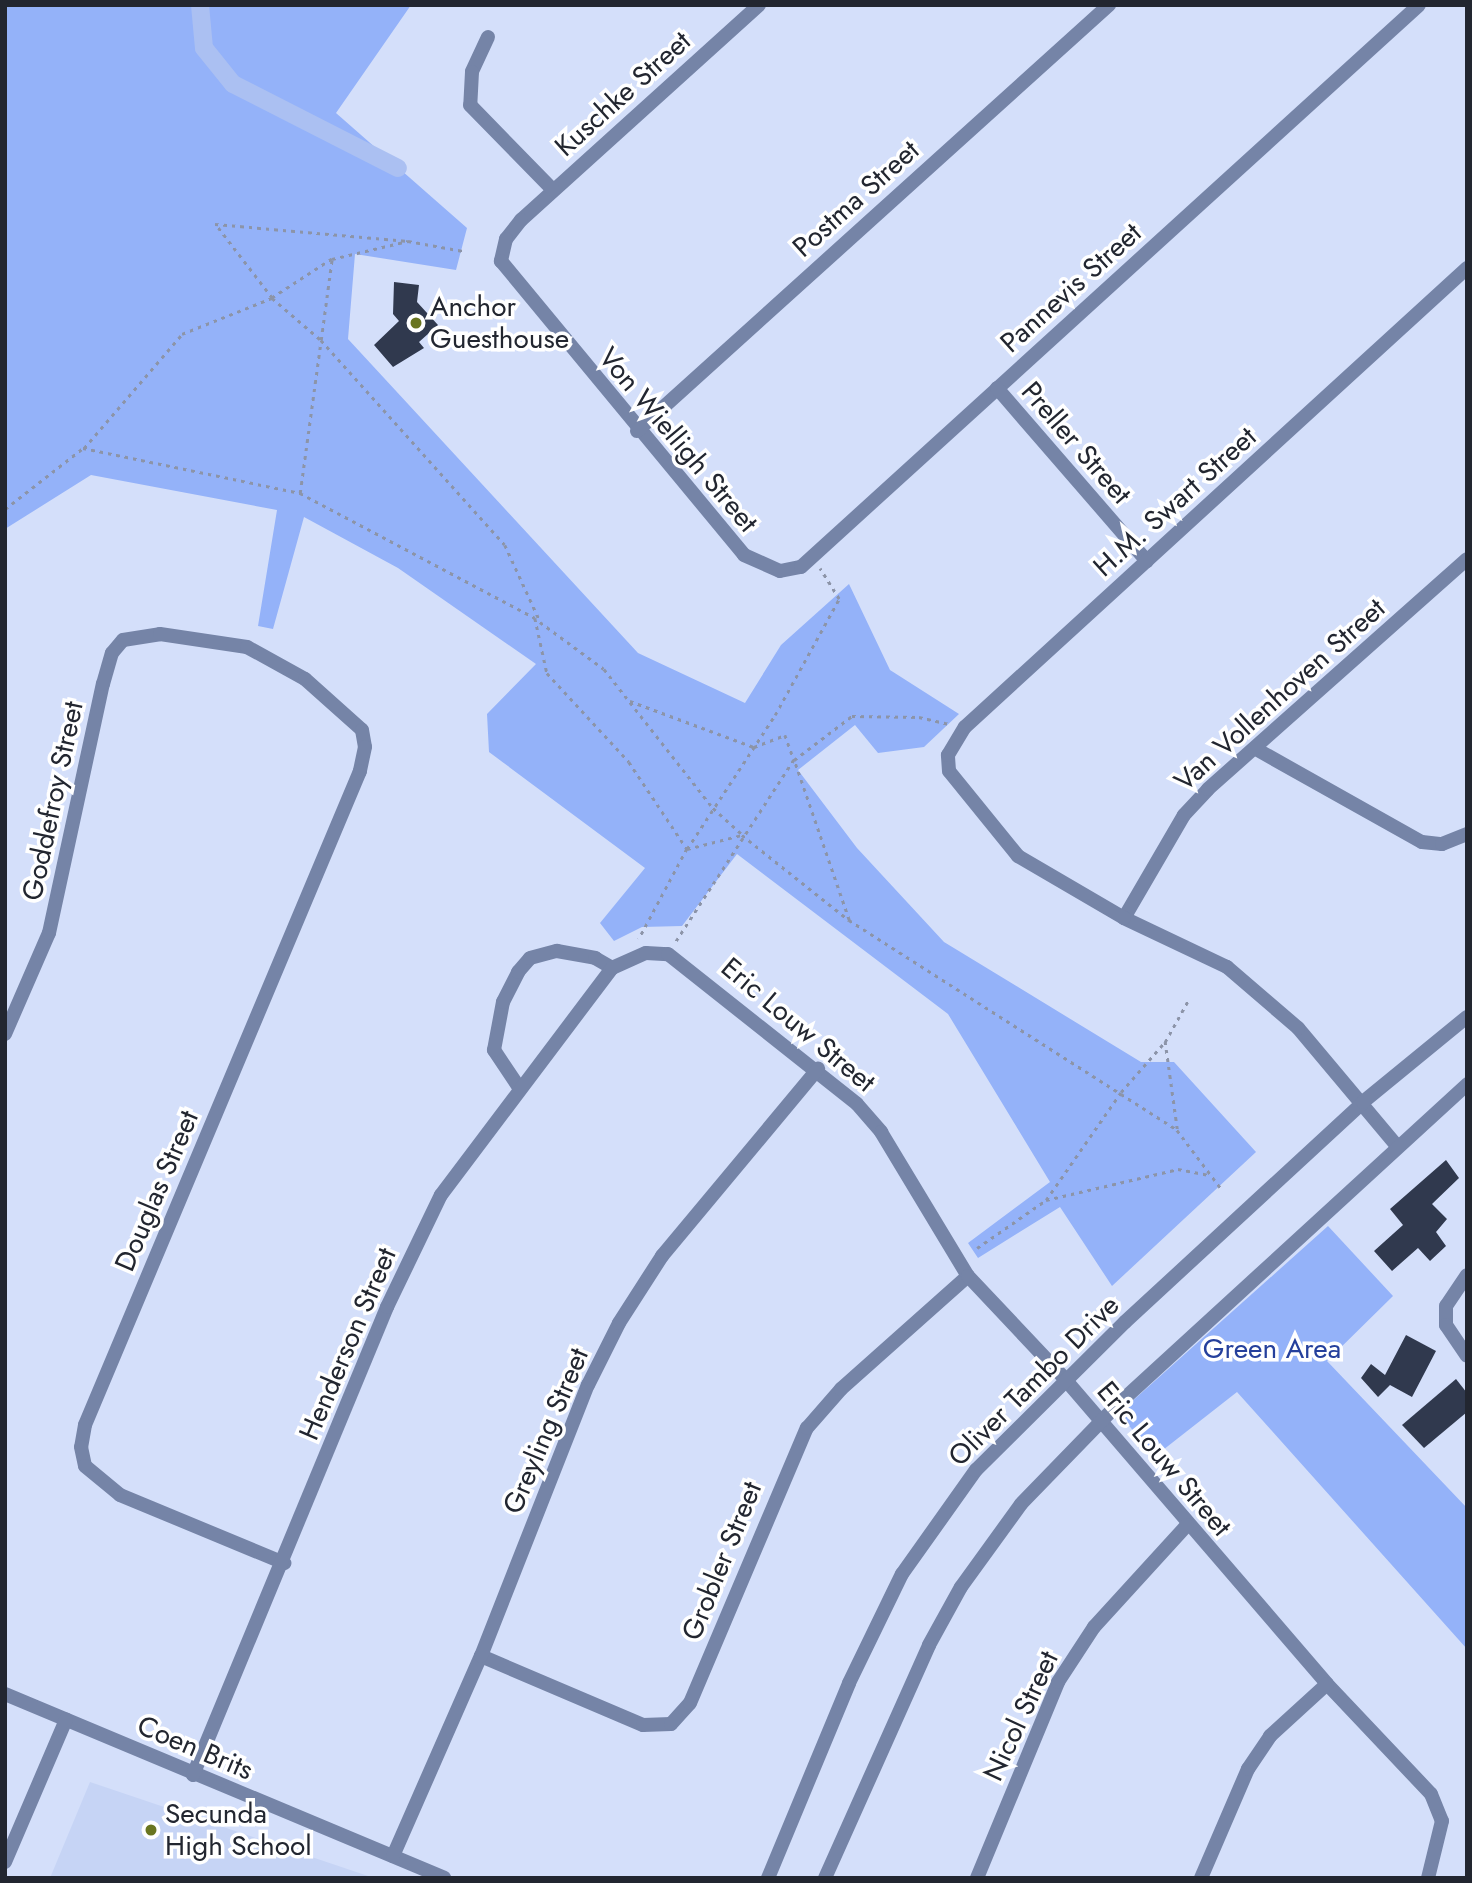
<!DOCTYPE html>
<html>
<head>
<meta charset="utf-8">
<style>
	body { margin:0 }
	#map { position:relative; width:1472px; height:1883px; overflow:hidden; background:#d4dffa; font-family:Jost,sans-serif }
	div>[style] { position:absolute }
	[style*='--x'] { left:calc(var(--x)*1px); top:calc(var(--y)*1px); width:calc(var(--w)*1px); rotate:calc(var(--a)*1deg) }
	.built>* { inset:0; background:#c6d4f5 }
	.green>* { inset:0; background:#94b2f9 }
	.canal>* { height:18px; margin:-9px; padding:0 9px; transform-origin:9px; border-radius:9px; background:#abc0f2 }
	.building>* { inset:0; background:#30394e }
	.path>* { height:2.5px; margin-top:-1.25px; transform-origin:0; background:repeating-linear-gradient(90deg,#8c94a8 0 3.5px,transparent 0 8.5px) }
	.minor>* { height:14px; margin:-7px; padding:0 7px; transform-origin:7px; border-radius:7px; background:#7584a7 }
	.tertiary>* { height:14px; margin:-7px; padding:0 7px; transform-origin:7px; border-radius:7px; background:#7584a7 }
	.dots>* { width:19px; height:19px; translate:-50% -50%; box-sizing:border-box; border:4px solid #fff; border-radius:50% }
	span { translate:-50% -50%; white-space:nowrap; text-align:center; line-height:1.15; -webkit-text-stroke:7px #fff; paint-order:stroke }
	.street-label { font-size:28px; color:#222630 }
	.poi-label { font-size:28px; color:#222630 }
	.left { translate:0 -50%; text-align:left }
	.park-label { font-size:28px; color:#25409c }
	.frame { position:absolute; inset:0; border:7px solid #222630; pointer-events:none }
</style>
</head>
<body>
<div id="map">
	<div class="built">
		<div style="clip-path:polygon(90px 1782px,374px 1878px,50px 1878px)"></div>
	</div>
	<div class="green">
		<div style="clip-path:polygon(5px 5px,411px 5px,336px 113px,467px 228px,456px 270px,355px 254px,348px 339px,638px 653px,745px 703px,781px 645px,849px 584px,890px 670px,959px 714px,924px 747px,878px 753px,855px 725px,798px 770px,857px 848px,944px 942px,1141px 1062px,1174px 1062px,1256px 1152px,1112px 1286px,1060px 1207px,978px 1258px,968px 1243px,1050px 1182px,948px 1014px,737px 854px,682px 926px,642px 927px,614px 941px,600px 923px,645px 868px,489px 752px,487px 714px,536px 664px,398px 568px,304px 517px,273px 629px,258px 626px,277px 510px,91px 475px,5px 529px)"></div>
		<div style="clip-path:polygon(1328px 1226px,1393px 1296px,1327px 1361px,1467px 1508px,1467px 1649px,1237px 1392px,1154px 1457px,1119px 1413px)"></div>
	</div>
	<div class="canal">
		<div style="--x:200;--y:5;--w:43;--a:84.7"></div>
		<div style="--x:204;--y:48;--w:46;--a:51.1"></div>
		<div style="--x:233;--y:84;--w:185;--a:27"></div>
	</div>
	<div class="building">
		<div style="clip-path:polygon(394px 282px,419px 285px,417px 302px,438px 325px,419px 342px,424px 348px,393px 367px,374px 345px,399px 321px,393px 314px)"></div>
		<div style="clip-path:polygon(1446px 1160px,1459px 1178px,1432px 1204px,1447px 1219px,1436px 1232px,1446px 1246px,1430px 1261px,1418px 1248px,1392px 1271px,1374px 1251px,1403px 1225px,1390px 1209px)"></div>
		<div style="clip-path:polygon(1406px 1335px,1436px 1351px,1412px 1397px,1390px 1385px,1378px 1397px,1361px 1378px,1371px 1364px,1385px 1375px)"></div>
		<div style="clip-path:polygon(1456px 1379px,1467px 1393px,1467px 1412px,1424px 1448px,1402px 1425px)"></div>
	</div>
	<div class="path">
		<div style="--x:332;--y:259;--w:72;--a:147"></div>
		<div style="--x:272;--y:298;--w:93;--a:-127.6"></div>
		<div style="--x:215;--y:224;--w:194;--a:5"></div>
		<div style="--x:321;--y:340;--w:82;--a:-82.3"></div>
		<div style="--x:332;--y:259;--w:78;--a:-13.3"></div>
		<div style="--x:408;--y:241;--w:56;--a:10.3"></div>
		<div style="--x:84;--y:448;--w:150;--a:-49.3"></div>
		<div style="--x:182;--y:334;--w:97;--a:-21.8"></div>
		<div style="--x:272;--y:298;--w:65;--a:40.6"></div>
		<div style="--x:300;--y:493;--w:154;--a:-82.2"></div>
		<div style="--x:321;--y:340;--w:275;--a:48.1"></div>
		<div style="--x:505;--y:545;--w:84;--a:65.3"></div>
		<div style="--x:5;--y:509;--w:99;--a:-38"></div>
		<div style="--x:83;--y:448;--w:222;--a:11.7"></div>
		<div style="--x:300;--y:493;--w:266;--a:28"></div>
		<div style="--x:535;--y:618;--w:56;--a:77.7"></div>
		<div style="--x:547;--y:673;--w:121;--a:47.3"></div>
		<div style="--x:629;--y:762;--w:105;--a:56.3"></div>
		<div style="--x:687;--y:849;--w:102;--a:118.1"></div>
		<div style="--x:540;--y:622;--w:79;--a:36.3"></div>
		<div style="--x:604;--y:669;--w:177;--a:51.9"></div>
		<div style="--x:713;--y:808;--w:39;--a:42"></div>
		<div style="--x:630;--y:701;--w:132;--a:20.4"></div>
		<div style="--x:754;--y:747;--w:33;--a:-21"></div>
		<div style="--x:785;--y:735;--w:27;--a:70"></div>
		<div style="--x:794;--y:760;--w:218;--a:123"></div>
		<div style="--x:687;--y:849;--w:57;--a:-14.3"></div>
		<div style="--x:742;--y:835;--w:137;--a:38.5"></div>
		<div style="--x:849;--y:920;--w:389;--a:32.6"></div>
		<div style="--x:1177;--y:1130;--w:76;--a:53"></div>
		<div style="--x:687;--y:849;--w:160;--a:-56.7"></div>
		<div style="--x:775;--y:715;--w:132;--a:-61.1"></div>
		<div style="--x:839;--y:599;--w:36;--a:-122"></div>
		<div style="--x:849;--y:920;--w:169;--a:-109"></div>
		<div style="--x:794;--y:760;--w:73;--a:-37.2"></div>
		<div style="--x:852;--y:716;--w:67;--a:0.9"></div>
		<div style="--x:919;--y:717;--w:31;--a:13"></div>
		<div style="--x:1177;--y:1129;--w:88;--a:-97.9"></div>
		<div style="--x:1165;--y:1042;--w:49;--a:-60.8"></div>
		<div style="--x:1046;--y:1200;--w:136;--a:-13.2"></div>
		<div style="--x:1178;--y:1169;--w:33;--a:11"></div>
		<div style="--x:977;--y:1248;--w:84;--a:-34.8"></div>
		<div style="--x:1046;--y:1200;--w:131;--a:-55.2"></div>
		<div style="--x:1121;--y:1092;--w:67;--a:-48.7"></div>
	</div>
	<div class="minor">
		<div style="--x:759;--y:5;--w:321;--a:137.9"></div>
		<div style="--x:521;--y:220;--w:24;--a:128"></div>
		<div style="--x:506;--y:239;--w:23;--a:103"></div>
		<div style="--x:501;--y:261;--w:381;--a:50.4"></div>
		<div style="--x:744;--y:555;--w:39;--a:24"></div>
		<div style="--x:780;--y:571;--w:21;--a:-11"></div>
		<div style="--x:801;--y:567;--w:835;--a:-42.28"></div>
		<div style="--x:488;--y:37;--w:38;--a:115"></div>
		<div style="--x:472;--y:72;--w:33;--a:93"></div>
		<div style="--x:470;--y:105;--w:119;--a:45.7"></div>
		<div style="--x:997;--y:388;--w:229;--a:49.1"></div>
		<div style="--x:637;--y:431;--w:636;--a:-42.07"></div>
		<div style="--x:1256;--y:749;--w:190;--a:29.3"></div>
		<div style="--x:1422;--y:842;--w:20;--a:6"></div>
		<div style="--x:1442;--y:844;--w:27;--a:-22"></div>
		<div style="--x:1124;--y:918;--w:119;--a:-59.8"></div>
		<div style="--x:1184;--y:815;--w:35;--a:-47"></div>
		<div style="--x:1208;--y:789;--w:346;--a:-41.6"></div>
		<div style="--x:5;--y:1034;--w:110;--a:-66.5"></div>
		<div style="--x:49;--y:933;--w:255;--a:-77.8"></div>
		<div style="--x:103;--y:684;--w:32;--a:-74"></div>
		<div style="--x:112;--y:653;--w:17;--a:-50"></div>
		<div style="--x:123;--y:640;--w:37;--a:-9"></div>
		<div style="--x:160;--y:634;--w:88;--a:8.5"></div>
		<div style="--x:247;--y:647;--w:66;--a:28.9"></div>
		<div style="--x:305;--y:679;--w:76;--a:41.8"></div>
		<div style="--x:362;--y:730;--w:17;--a:80"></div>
		<div style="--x:365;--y:747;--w:25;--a:102"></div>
		<div style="--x:360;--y:771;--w:709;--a:112.81"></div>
		<div style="--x:85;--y:1425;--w:22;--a:100"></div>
		<div style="--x:81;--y:1447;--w:19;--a:78"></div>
		<div style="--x:85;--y:1466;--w:45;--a:39.6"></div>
		<div style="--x:120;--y:1495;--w:178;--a:22.5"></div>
		<div style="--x:520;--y:1089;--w:47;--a:-123.7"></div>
		<div style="--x:494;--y:1050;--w:49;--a:-79.4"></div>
		<div style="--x:503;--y:1002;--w:34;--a:-63"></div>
		<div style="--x:518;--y:972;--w:18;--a:-49"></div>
		<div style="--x:530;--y:958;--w:28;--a:-15"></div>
		<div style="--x:557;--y:951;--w:39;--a:10"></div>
		<div style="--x:595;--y:958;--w:20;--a:30"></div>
		<div style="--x:1397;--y:1146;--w:154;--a:-130"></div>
		<div style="--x:1298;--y:1028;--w:94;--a:-139.3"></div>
		<div style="--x:1227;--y:967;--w:114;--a:-154.6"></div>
		<div style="--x:1124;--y:918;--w:123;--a:-149.7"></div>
		<div style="--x:1018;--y:856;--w:109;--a:-129.1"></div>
		<div style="--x:949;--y:771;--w:16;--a:-94"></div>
		<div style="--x:948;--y:755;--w:33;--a:-59"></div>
		<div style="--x:965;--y:727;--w:680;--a:-42.44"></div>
		<div style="--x:1467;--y:1275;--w:37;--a:124"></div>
		<div style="--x:1446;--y:1306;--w:19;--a:90"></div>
		<div style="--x:1446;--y:1325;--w:37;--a:56"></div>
		<div style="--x:481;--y:1656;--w:176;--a:23.1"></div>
		<div style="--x:643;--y:1725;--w:28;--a:-2"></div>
		<div style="--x:671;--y:1724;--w:28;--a:-48"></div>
		<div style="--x:690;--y:1703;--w:299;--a:-67"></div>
		<div style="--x:807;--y:1428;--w:52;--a:-48.9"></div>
		<div style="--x:841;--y:1389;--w:170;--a:-41.7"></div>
		<div style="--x:5;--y:1694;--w:476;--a:22.7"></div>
		<div style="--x:193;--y:1775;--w:507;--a:-67.48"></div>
		<div style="--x:387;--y:1307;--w:124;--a:-64.3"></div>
		<div style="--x:441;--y:1195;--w:284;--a:-53"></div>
		<div style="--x:612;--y:968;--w:37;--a:-24"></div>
		<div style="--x:646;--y:953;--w:22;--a:3"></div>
		<div style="--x:668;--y:954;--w:241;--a:38.4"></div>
		<div style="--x:857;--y:1104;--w:37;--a:49"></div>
		<div style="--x:881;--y:1132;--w:168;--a:58.9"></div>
		<div style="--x:968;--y:1276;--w:140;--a:46.7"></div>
		<div style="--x:1064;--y:1378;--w:403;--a:49.3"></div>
		<div style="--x:1327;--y:1684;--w:151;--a:46.6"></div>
		<div style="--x:1431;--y:1794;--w:29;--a:68"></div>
		<div style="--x:1442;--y:1821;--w:59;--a:103.8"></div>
		<div style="--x:393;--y:1856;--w:219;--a:-66.3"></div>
		<div style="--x:481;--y:1656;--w:291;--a:-68.5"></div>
		<div style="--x:588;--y:1385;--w:69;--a:-63.4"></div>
		<div style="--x:619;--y:1323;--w:80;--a:-57.3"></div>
		<div style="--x:662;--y:1256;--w:244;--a:-50.2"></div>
		<div style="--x:5;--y:1862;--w:155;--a:-66.8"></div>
		<div style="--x:977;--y:1878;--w:212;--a:-67.5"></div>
		<div style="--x:1058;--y:1682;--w:66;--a:-56.8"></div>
		<div style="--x:1094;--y:1627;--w:138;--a:-47.6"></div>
		<div style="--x:1201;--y:1878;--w:119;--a:-66.7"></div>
		<div style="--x:1248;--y:1769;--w:40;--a:-56"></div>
		<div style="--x:1270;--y:1736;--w:77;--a:-42.4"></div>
	</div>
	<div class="tertiary">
		<div style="--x:768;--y:1878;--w:211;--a:-67.4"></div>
		<div style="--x:849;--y:1683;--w:121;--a:-64.1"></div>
		<div style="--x:902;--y:1574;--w:128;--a:-54.6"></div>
		<div style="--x:976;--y:1470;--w:210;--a:-44.8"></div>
		<div style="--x:1125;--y:1322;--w:324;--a:-42.7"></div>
		<div style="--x:1363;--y:1102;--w:134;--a:-39.3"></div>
		<div style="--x:825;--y:1878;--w:255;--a:-65.9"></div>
		<div style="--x:929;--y:1645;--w:66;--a:-61.1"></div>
		<div style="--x:961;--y:1587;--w:102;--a:-54.1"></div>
		<div style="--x:1021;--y:1504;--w:135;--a:-45.9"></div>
		<div style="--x:1115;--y:1407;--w:478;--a:-42.5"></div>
	</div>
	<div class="dots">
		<div style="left:416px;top:323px;background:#697520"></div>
		<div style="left:151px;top:1830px;background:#697520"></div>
	</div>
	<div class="street-label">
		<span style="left:623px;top:94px;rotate:-42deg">Kuschke Street</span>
		<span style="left:856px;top:199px;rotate:-42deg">Postma Street</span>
		<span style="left:1071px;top:288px;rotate:-42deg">Pannevis Street</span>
		<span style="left:678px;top:440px;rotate:50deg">Von Wielligh Street</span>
		<span style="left:1076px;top:443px;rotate:49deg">Preller Street</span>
		<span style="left:1175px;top:502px;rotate:-42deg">H.M. Swart Street</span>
		<span style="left:1280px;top:695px;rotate:-42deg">Van Vollenhoven Street</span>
		<span style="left:53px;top:801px;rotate:-78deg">Goddefroy Street</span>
		<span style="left:798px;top:1025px;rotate:40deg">Eric Louw Street</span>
		<span style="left:157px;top:1191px;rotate:-67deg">Douglas Street</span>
		<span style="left:348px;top:1344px;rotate:-67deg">Henderson Street</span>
		<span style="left:1034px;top:1381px;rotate:-45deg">Oliver Tambo Drive</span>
		<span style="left:546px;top:1431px;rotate:-67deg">Greyling Street</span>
		<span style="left:1164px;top:1459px;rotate:50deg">Eric Louw Street</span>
		<span style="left:722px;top:1561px;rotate:-68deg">Grobler Street</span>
		<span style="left:1021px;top:1716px;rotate:-65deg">Nicol Street</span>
		<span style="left:195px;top:1748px;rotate:23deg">Coen Brits</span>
	</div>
	<div class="poi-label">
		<span class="left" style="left:430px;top:323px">Anchor<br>Guesthouse</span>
		<span class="left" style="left:165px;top:1830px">Secunda<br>High School</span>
	</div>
	<div class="park-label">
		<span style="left:1272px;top:1349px">Green Area</span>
	</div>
	<div class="frame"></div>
</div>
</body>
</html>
